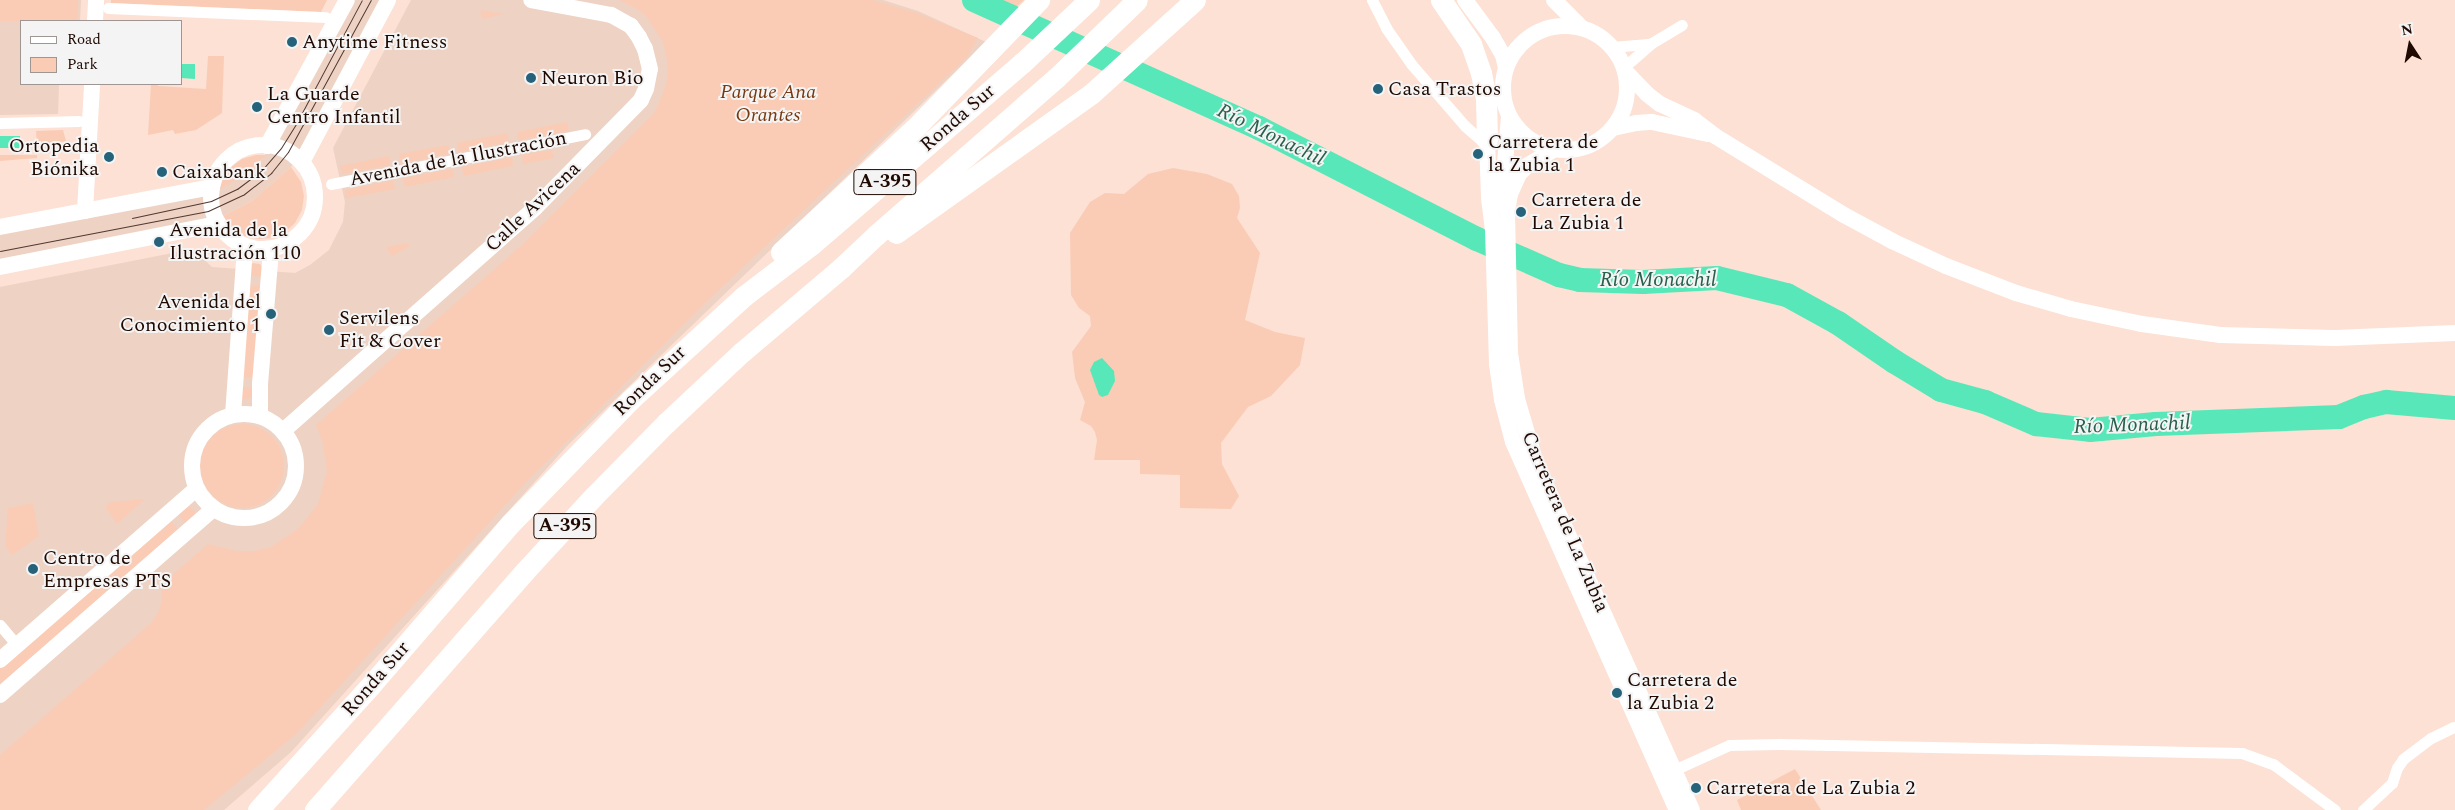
<!DOCTYPE html>
<html>
<head>
<meta charset="utf-8">
<style>
	body { margin:0 }
	#map { position:relative; width:2455px; height:810px; overflow:hidden; background:#fce1d4; font-family:Spectral,serif }
	div>[style] { position:absolute }
	[style*='--x'] { left:calc(var(--x)*1px); top:calc(var(--y)*1px); width:calc(var(--w)*1px); rotate:calc(var(--a)*1deg) }
	.built>* { inset:0; background:#eed2c3 }
	.green>* { inset:0; background:#faccb6 }
	.round { border-radius:50% }
	.water>* { inset:0; background:#58e7b8 }
	.river>* { height:24px; margin:-12px; padding:0 12px; transform-origin:12px; border-radius:12px; background:#58e7b8 }
	.street>* { height:11px; margin:-5.5px; padding:0 5.5px; transform-origin:5.5px; border-radius:5.5px; background:#fff }
	.secondary>* { height:16px; margin:-8px; padding:0 8px; transform-origin:8px; border-radius:8px; background:#fff }
	.secondary>.ring { margin:-8px; padding:0; box-sizing:content-box; background:none; border:16px solid #fff; border-radius:50% }
	.highway>* { height:21px; margin:-10.5px; padding:0 10.5px; transform-origin:10.5px; border-radius:10.5px; background:#fff }
	.tram>* { height:1px; margin:-0.5px; padding:0 0.5px; transform-origin:0.5px; border-radius:0.5px; background:#513930 }
	.dots>* { width:14px; height:14px; translate:-50% -50%; box-sizing:border-box; border:2px solid #f4f4f4; border-radius:50% }
	span { translate:-50% -50%; white-space:nowrap; text-align:center; line-height:1.15; -webkit-text-stroke:4px #f4f4f4; paint-order:stroke }
	.shield-label span { padding:1px 4px; background:#f4f4f4; border:1px solid; border-radius:4px; -webkit-text-stroke-width:0 }
	.shield-label { font-size:19px; color:#1f0901; font-weight:700 }
	.poi-label { font-size:20px; color:#1f0901 }
	.left { translate:0 -50%; text-align:left }
	.right { translate:-100% -50%; text-align:right }
	.park-label { font-size:20px; color:#77370f; font-style:italic }
	.street-label { font-size:20px; color:#1f0901 }
	.water-label { font-size:21px; color:#28604d; font-style:italic }
	.legend { position:absolute; left:20px; top:20px; width:162px; height:65px; box-sizing:border-box; background:#f4f4f4; border:1px solid #9f9693; margin:0; padding:6px 9px; list-style:none; font-size:15px; color:#1f0901 }
	.legend li { display:flex; align-items:center; gap:10px; height:25px }
	.legend b { width:25px; border:1px solid #9f9693 }
	.north { position:absolute; left:2385px; top:20px; width:50px; height:50px; -webkit-text-stroke:4px #f4f4f4; paint-order:stroke; rotate:349deg; font-size:14px; font-weight:700; line-height:20px; text-align:center; color:#1f0901 }
	.north::after { content:''; display:block; margin:auto; width:18px; height:22px; background:#1f0901; clip-path:polygon(50% 0,100% 100%,50% 72%,0 100%) }
</style>
</head>
<body>
<div id="map">
	<div class="built">
		<div style="clip-path:polygon(0 0,81px 0,80px 21px,21px 21px,21px 84px,59px 84px,58px 114px,0 115px)"></div>
		<div style="clip-path:polygon(353px 0,382px 0,302px 149px,291px 167px,252px 201px,223px 216px,202px 222px,0 261px,0 234px,208px 193px,246px 174px,258px 164px,279px 137px)"></div>
		<div style="clip-path:polygon(411px 0,883px 0,918px 11px,986px 42px,568px 445px,291px 752px,224px 810px,0 810px,0 287px,193px 249px,212px 267px,295px 273px,310px 265px,329px 250px,343px 222px,345px 202px,333px 148px)"></div>
	</div>
	<div class="green">
		<div style="clip-path:polygon(0 0,78px 0,77px 21px,0 21px)"></div>
		<div style="clip-path:polygon(111px 0,327px 0,321px 12px,111px 3px)"></div>
		<div style="clip-path:polygon(619px 0,873px 0,917px 13px,978px 38px,967px 57px,707px 301px,528px 480px,296px 734px,204px 810px,0 810px,0 755px,151px 623px,158px 613px,162px 599px,162px 584px,208px 544px,237px 551px,254px 551px,271px 547px,298px 529px,318px 504px,327px 471px,322px 440px,316px 425px,522px 245px,655px 112px,665px 88px,668px 75px,667px 59px,663px 42px,646px 16px,634px 7px)"></div>
		<div style="clip-path:polygon(991px 0,1024px 0,1014px 9px)"></div>
		<div style="clip-path:polygon(480px 10px,504px 14px,482px 19px)"></div>
		<div style="clip-path:polygon(208px 56px,224px 56px,222px 113px,196px 130px,175px 134px,173px 130px,148px 135px,151px 84px,157px 84px,158px 86px,206px 89px)"></div>
		<div style="clip-path:polygon(567px 122px,569px 131px,518px 140px,517px 132px)"></div>
		<div style="clip-path:polygon(63px 130px,66px 141px,37px 147px,36px 131px)"></div>
		<div style="clip-path:polygon(507px 133px,509px 142px,459px 152px,457px 143px)"></div>
		<div style="clip-path:polygon(448px 145px,450px 154px,401px 163px,399px 154px)"></div>
		<div style="clip-path:polygon(552px 150px,554px 158px,523px 164px,522px 155px)"></div>
		<div style="clip-path:polygon(0 155px,37px 155px,37px 158px,0 161px)"></div>
		<div style="clip-path:polygon(256px 155px,266px 155px,246px 174px,220px 189px,222px 179px,231px 167px,242px 159px)"></div>
		<div style="clip-path:polygon(389px 156px,390px 165px,342px 174px,340px 166px)"></div>
		<div style="clip-path:polygon(512px 157px,513px 166px,464px 176px,462px 167px)"></div>
		<div style="clip-path:polygon(291px 167px,301px 182px,304px 196px,302px 210px,295px 223px,285px 232px,272px 238px,259px 239px,245px 236px,233px 229px,223px 216px,252px 201px)"></div>
		<div style="clip-path:polygon(1173px 168px,1207px 174px,1232px 184px,1239px 196px,1240px 208px,1237px 218px,1260px 253px,1245px 320px,1275px 332px,1305px 338px,1300px 365px,1271px 396px,1248px 407px,1221px 443px,1222px 464px,1239px 496px,1231px 509px,1180px 508px,1180px 475px,1140px 474px,1140px 460px,1094px 460px,1097px 440px,1095px 432px,1091px 426px,1080px 420px,1085px 402px,1075px 378px,1072px 352px,1091px 326px,1090px 316px,1079px 308px,1071px 295px,1070px 233px,1090px 202px,1105px 193px,1124px 194px,1148px 174px)"></div>
		<div style="clip-path:polygon(452px 169px,454px 177px,405px 187px,403px 178px)"></div>
		<div style="clip-path:polygon(393px 180px,395px 189px,346px 198px,345px 190px)"></div>
		<div style="clip-path:polygon(407px 243px,410px 246px,392px 256px,386px 247px)"></div>
		<div style="clip-path:polygon(253px 263px,260px 264px,263px 268px,262px 277px,248px 275px,249px 266px)"></div>
		<div style="clip-path:polygon(247px 285px,261px 286px,255px 377px,241px 377px)"></div>
		<div style="clip-path:polygon(240px 387px,254px 388px,254px 397px,243px 400px,239px 396px)"></div>
		<div class="round" style="left:200px;top:424px;width:84px;height:84px"></div>
		<div style="clip-path:polygon(145px 499px,117px 524px,105px 507px,111px 502px)"></div>
		<div style="clip-path:polygon(33px 503px,39px 536px,12px 555px,5px 546px,8px 508px)"></div>
		<div style="clip-path:polygon(185px 507px,192px 508px,195px 512px,195px 517px,187px 525px,177px 513px)"></div>
		<div style="clip-path:polygon(170px 520px,180px 531px,0 688px,0 668px)"></div>
		<div style="clip-path:polygon(1795px 769px,1821px 810px,1741px 810px,1737px 800px)"></div>
	</div>
	<div class="water">
		<div style="clip-path:polygon(181px 64px,195px 64px,195px 79px,181px 78px)"></div>
		<div style="clip-path:polygon(0 136px,20px 136px,20px 148px,0 148px)"></div>
		<div style="clip-path:polygon(1102px 358px,1114px 371px,1115px 381px,1108px 395px,1102px 397px,1099px 395px,1090px 370px,1094px 362px)"></div>
	</div>
	<div class="river">
		<div style="--x:974;--y:0;--w:312;--a:24.2"></div>
		<div style="--x:1259;--y:128;--w:245;--a:27"></div>
		<div style="--x:1477;--y:239;--w:90;--a:23.7"></div>
		<div style="--x:1559;--y:275;--w:22;--a:13"></div>
		<div style="--x:1580;--y:280;--w:63;--a:1.8"></div>
		<div style="--x:1643;--y:282;--w:74;--a:-3.1"></div>
		<div style="--x:1717;--y:278;--w:72;--a:13.7"></div>
		<div style="--x:1787;--y:295;--w:58;--a:28.8"></div>
		<div style="--x:1838;--y:323;--w:69;--a:34.4"></div>
		<div style="--x:1895;--y:362;--w:54;--a:31.3"></div>
		<div style="--x:1941;--y:390;--w:46;--a:15.3"></div>
		<div style="--x:1985;--y:402;--w:56;--a:23.3"></div>
		<div style="--x:2036;--y:424;--w:54;--a:6.3"></div>
		<div style="--x:2090;--y:430;--w:66;--a:-5.2"></div>
		<div style="--x:2156;--y:424;--w:183;--a:-2.2"></div>
		<div style="--x:2339;--y:417;--w:27;--a:-22"></div>
		<div style="--x:2364;--y:407;--w:23;--a:-13"></div>
		<div style="--x:2386;--y:402;--w:69;--a:5"></div>
	</div>
	<div class="street">
		<div style="--x:1372;--y:0;--w:31;--a:63"></div>
		<div style="--x:1386;--y:28;--w:45;--a:54.9"></div>
		<div style="--x:1412;--y:65;--w:81;--a:49"></div>
		<div style="--x:1465;--y:126;--w:21;--a:41"></div>
		<div style="--x:1481;--y:140;--w:6;--a:0"></div>
		<div style="--x:108;--y:8;--w:218;--a:2.4"></div>
		<div style="--x:1612;--y:47;--w:36;--a:-5"></div>
		<div style="--x:1624;--y:67;--w:35;--a:-41"></div>
		<div style="--x:1650;--y:44;--w:37;--a:-31"></div>
		<div style="--x:0;--y:123;--w:79;--a:-1.5"></div>
		<div style="--x:331;--y:184;--w:259;--a:-11.1"></div>
		<div style="--x:0;--y:625;--w:26;--a:50"></div>
		<div style="--x:1674;--y:770;--w:60;--a:-24.4"></div>
		<div style="--x:1729;--y:745;--w:50;--a:-1.1"></div>
		<div style="--x:1779;--y:744;--w:463;--a:1.1"></div>
		<div style="--x:2242;--y:753;--w:33;--a:20"></div>
		<div style="--x:2273;--y:764;--w:77;--a:36.6"></div>
		<div style="--x:2363;--y:810;--w:40;--a:-43"></div>
		<div style="--x:2392;--y:783;--w:16;--a:-72"></div>
		<div style="--x:2397;--y:768;--w:11;--a:-56"></div>
		<div style="--x:2403;--y:759;--w:35;--a:-37"></div>
		<div style="--x:2431;--y:738;--w:25;--a:-26"></div>
	</div>
	<div class="secondary">
		<div style="--x:1465;--y:0;--w:47;--a:53.6"></div>
		<div style="--x:1493;--y:38;--w:20;--a:60"></div>
		<div style="--x:1503;--y:55;--w:13;--a:77"></div>
		<div style="--x:1554;--y:0;--w:40;--a:45"></div>
		<div style="--x:95;--y:21;--w:21;--a:-87"></div>
		<div class="ring" style="left:1503px;top:26px;width:108px;height:108px"></div>
		<div style="--x:1625;--y:71;--w:32;--a:46"></div>
		<div style="--x:1647;--y:94;--w:16;--a:38"></div>
		<div style="--x:1660;--y:104;--w:38;--a:25"></div>
		<div style="--x:1694;--y:120;--w:26;--a:37"></div>
		<div style="--x:1715;--y:136;--w:151;--a:31.5"></div>
		<div style="--x:1844;--y:215;--w:55;--a:28.4"></div>
		<div style="--x:1892;--y:241;--w:60;--a:24.8"></div>
		<div style="--x:1946;--y:266;--w:75;--a:21.1"></div>
		<div style="--x:2016;--y:293;--w:57;--a:16.2"></div>
		<div style="--x:2071;--y:309;--w:73;--a:11.9"></div>
		<div style="--x:2142;--y:324;--w:79;--a:8"></div>
		<div style="--x:2220;--y:335;--w:115;--a:1.5"></div>
		<div style="--x:2335;--y:338;--w:120;--a:-2.4"></div>
		<div style="--x:1613;--y:128;--w:24;--a:-12"></div>
		<div style="--x:1636;--y:123;--w:16;--a:-4"></div>
		<div style="--x:1652;--y:122;--w:57;--a:12.1"></div>
		<div style="--x:1487;--y:140;--w:58;--a:88"></div>
		<div style="--x:1489;--y:198;--w:31;--a:83"></div>
		<div style="--x:1493;--y:229;--w:135;--a:88.3"></div>
		<div style="--x:1497;--y:364;--w:36;--a:82"></div>
		<div style="--x:1502;--y:400;--w:43;--a:75.3"></div>
		<div style="--x:1513;--y:442;--w:403;--a:66"></div>
		<div class="ring" style="left:211px;top:145px;width:88px;height:88px"></div>
		<div style="--x:267;--y:146;--w:166;--a:-61.3"></div>
		<div style="--x:1555;--y:149;--w:31;--a:149"></div>
		<div style="--x:1528;--y:165;--w:13;--a:135"></div>
		<div style="--x:1519;--y:174;--w:22;--a:114"></div>
		<div style="--x:1510;--y:194;--w:17;--a:100"></div>
		<div style="--x:1507;--y:211;--w:142;--a:88.8"></div>
		<div style="--x:1510;--y:353;--w:47;--a:81.3"></div>
		<div style="--x:1517;--y:399;--w:67;--a:73.5"></div>
		<div style="--x:1536;--y:463;--w:380;--a:65.8"></div>
		<div style="--x:302;--y:162;--w:183;--a:-62"></div>
		<div style="--x:1495;--y:205;--w:43;--a:-76.6"></div>
		<div style="--x:1505;--y:163;--w:47;--a:-85.1"></div>
		<div style="--x:85;--y:211;--w:127;--a:-86.8"></div>
		<div style="--x:0;--y:227;--w:216;--a:-10.7"></div>
		<div style="--x:0;--y:267;--w:222;--a:-11.2"></div>
		<div class="ring" style="left:192px;top:414px;width:88px;height:88px"></div>
		<div style="--x:233;--y:415;--w:169;--a:-85.9"></div>
		<div style="--x:260;--y:416;--w:32;--a:-90"></div>
		<div style="--x:260;--y:384;--w:135;--a:-85.3"></div>
		<div style="--x:283;--y:431;--w:337;--a:-41.5"></div>
		<div style="--x:535;--y:208;--w:151;--a:-45.5"></div>
		<div style="--x:641;--y:100;--w:12;--a:-66"></div>
		<div style="--x:646;--y:89;--w:20;--a:-79"></div>
		<div style="--x:650;--y:69;--w:21;--a:-104"></div>
		<div style="--x:645;--y:49;--w:13;--a:-117"></div>
		<div style="--x:639;--y:37;--w:14;--a:-126"></div>
		<div style="--x:631;--y:26;--w:23;--a:-151"></div>
		<div style="--x:611;--y:15;--w:81;--a:-169.4"></div>
		<div style="--x:0;--y:660;--w:260;--a:-41.1"></div>
		<div style="--x:0;--y:695;--w:284;--a:-41.1"></div>
	</div>
	<div class="highway">
		<div style="--x:1441;--y:0;--w:53;--a:55.7"></div>
		<div style="--x:1471;--y:44;--w:31;--a:71"></div>
		<div style="--x:1481;--y:73;--w:25;--a:79"></div>
		<div style="--x:1486;--y:98;--w:42;--a:88.6"></div>
		<div style="--x:896;--y:233;--w:239;--a:-35.5"></div>
		<div style="--x:1091;--y:94;--w:140;--a:-42.1"></div>
		<div style="--x:781;--y:252;--w:181;--a:-42.8"></div>
		<div style="--x:914;--y:129;--w:180;--a:-45.9"></div>
		<div style="--x:258;--y:810;--w:169;--a:-47.9"></div>
		<div style="--x:371;--y:685;--w:213;--a:-49.2"></div>
		<div style="--x:510;--y:524;--w:173;--a:-45.9"></div>
		<div style="--x:630;--y:400;--w:154;--a:-42.4"></div>
		<div style="--x:744;--y:296;--w:84;--a:-37.3"></div>
		<div style="--x:811;--y:245;--w:161;--a:-40.7"></div>
		<div style="--x:933;--y:140;--w:118;--a:-40.9"></div>
		<div style="--x:1022;--y:63;--w:92;--a:-43.2"></div>
		<div style="--x:315;--y:810;--w:318;--a:-48.7"></div>
		<div style="--x:525;--y:571;--w:102;--a:-47.4"></div>
		<div style="--x:594;--y:496;--w:103;--a:-45.4"></div>
		<div style="--x:666;--y:423;--w:104;--a:-43.1"></div>
		<div style="--x:742;--y:352;--w:130;--a:-40.3"></div>
		<div style="--x:841;--y:268;--w:48;--a:-43.3"></div>
		<div style="--x:876;--y:235;--w:239;--a:-41.1"></div>
		<div style="--x:1056;--y:78;--w:112;--a:-43.9"></div>
	</div>
	<div class="tram">
		<div style="--x:132;--y:218;--w:81;--a:-12.1"></div>
		<div style="--x:211;--y:201;--w:29;--a:-25"></div>
		<div style="--x:237;--y:189;--w:30;--a:-37"></div>
		<div style="--x:261;--y:171;--w:30;--a:-49"></div>
		<div style="--x:281;--y:148;--w:28;--a:-58"></div>
		<div style="--x:296;--y:124;--w:140;--a:-62"></div>
		<div style="--x:0;--y:251;--w:212;--a:-10.9"></div>
		<div style="--x:208;--y:211;--w:38;--a:-25"></div>
		<div style="--x:243;--y:195;--w:36;--a:-38"></div>
		<div style="--x:271;--y:173;--w:27;--a:-51"></div>
		<div style="--x:288;--y:152;--w:173;--a:-61.4"></div>
	</div>
	<div class="dots">
		<div style="left:292px;top:42px;background:#266279"></div>
		<div style="left:531px;top:78px;background:#266279"></div>
		<div style="left:1378px;top:89px;background:#266279"></div>
		<div style="left:257px;top:107px;background:#266279"></div>
		<div style="left:1478px;top:154px;background:#266279"></div>
		<div style="left:109px;top:157px;background:#266279"></div>
		<div style="left:162px;top:172px;background:#266279"></div>
		<div style="left:1521px;top:212px;background:#266279"></div>
		<div style="left:159px;top:242px;background:#266279"></div>
		<div style="left:271px;top:314px;background:#266279"></div>
		<div style="left:329px;top:330px;background:#266279"></div>
		<div style="left:33px;top:569px;background:#266279"></div>
		<div style="left:1617px;top:693px;background:#266279"></div>
		<div style="left:1696px;top:788px;background:#266279"></div>
	</div>
	<div class="shield-label">
		<span style="left:885px;top:182px">A-395</span>
		<span style="left:565px;top:526px">A-395</span>
	</div>
	<div class="poi-label">
		<span class="left" style="left:302px;top:42px">Anytime Fitness</span>
		<span class="left" style="left:541px;top:78px">Neuron Bio</span>
		<span class="left" style="left:1388px;top:89px">Casa Trastos</span>
		<span class="left" style="left:267px;top:106px">La Guarde<br>Centro Infantil</span>
		<span class="left" style="left:1488px;top:154px">Carretera de<br>la Zubia 1</span>
		<span class="right" style="left:99px;top:158px">Ortopedia<br>Biónika</span>
		<span class="left" style="left:172px;top:172px">Caixabank</span>
		<span class="left" style="left:1531px;top:212px">Carretera de<br>La Zubia 1</span>
		<span class="left" style="left:169px;top:242px">Avenida de la<br>Ilustración 110</span>
		<span class="right" style="left:261px;top:314px">Avenida del<br>Conocimiento 1</span>
		<span class="left" style="left:339px;top:330px">Servilens<br>Fit &amp; Cover</span>
		<span class="left" style="left:43px;top:570px">Centro de<br>Empresas PTS</span>
		<span class="left" style="left:1627px;top:692px">Carretera de<br>la Zubia 2</span>
		<span class="left" style="left:1706px;top:788px">Carretera de La Zubia 2</span>
	</div>
	<div class="park-label">
		<span style="left:768px;top:104px">Parque Ana<br>Orantes</span>
	</div>
	<div class="street-label">
		<span style="left:958px;top:118px;rotate:-41deg">Ronda Sur</span>
		<span style="left:458px;top:159px;rotate:-11deg">Avenida de la Ilustración</span>
		<span style="left:533px;top:207px;rotate:-43deg">Calle Avicena</span>
		<span style="left:650px;top:381px;rotate:-44deg">Ronda Sur</span>
		<span style="left:1565px;top:522px;rotate:67deg">Carretera de La Zubia</span>
		<span style="left:376px;top:679px;rotate:-49deg">Ronda Sur</span>
	</div>
	<div class="water-label">
		<span style="left:1271px;top:135px;rotate:26deg">Río Monachil</span>
		<span style="left:1658px;top:280px">Río Monachil</span>
		<span style="left:2132px;top:425px;rotate:-2deg">Río Monachil</span>
	</div>
	<ul class="legend">
	<li><b style="height:6px;background:#fff"></b>Road</li>
	<li><b style="height:14px;background:#faccb6"></b>Park</li>
	</ul>
	<div class="north">N</div>
</div>
</body>
</html>
